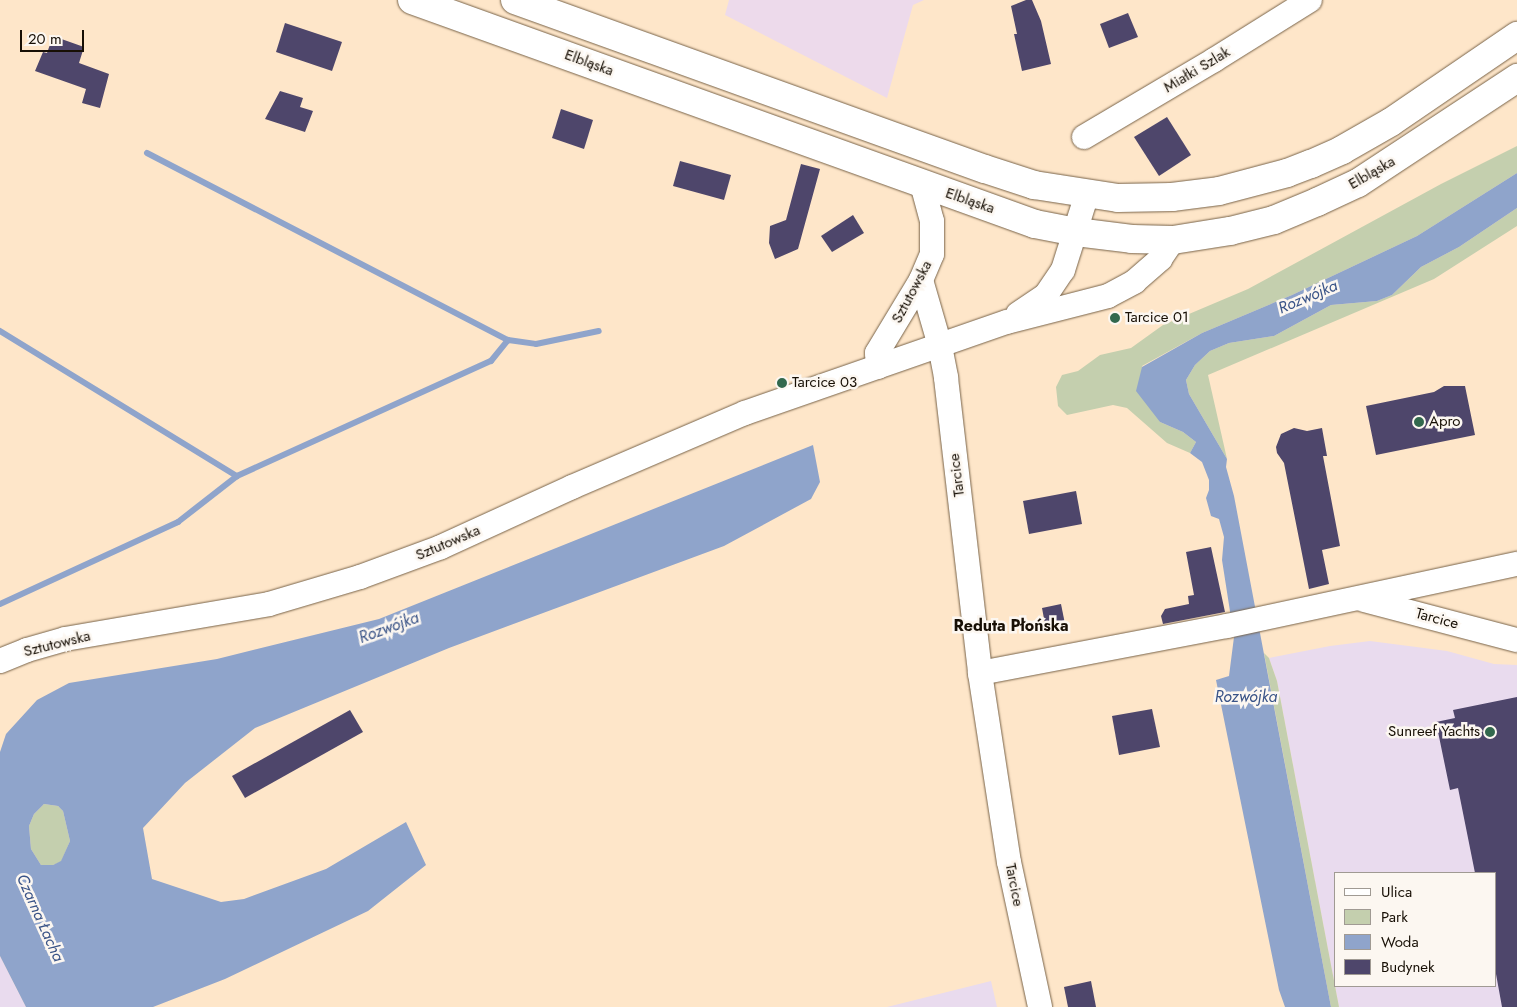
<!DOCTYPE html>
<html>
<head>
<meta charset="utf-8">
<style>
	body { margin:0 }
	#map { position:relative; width:1517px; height:1007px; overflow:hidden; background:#fee6c9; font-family:Jost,sans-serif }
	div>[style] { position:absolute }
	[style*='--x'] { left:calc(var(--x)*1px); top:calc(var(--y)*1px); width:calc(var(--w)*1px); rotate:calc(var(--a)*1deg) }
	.commercial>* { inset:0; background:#eddaeb }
	.industrial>* { inset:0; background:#e9dbee }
	.green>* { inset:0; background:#c4cfae }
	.water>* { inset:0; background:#8fa4cb }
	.stream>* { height:6px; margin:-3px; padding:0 3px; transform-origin:3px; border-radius:3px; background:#8fa4cb }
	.building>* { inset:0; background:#4e466b }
	.roads { filter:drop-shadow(0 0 1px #786349) drop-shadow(0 0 1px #786349) }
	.street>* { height:24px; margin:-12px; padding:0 12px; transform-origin:12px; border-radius:12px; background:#fff }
	.secondary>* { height:28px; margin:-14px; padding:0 14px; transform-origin:14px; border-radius:14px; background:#fff }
	.dots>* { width:14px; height:14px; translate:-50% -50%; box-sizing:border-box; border:2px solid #fcf7f1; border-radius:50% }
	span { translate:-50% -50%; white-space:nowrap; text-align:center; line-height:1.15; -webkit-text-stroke:5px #fcf7f1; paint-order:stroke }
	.street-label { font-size:15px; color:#170f05 }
	.poi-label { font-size:15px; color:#170f05 }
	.left { translate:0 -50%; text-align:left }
	.right { translate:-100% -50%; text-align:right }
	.water-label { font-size:16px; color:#395387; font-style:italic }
	.neighbourhood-label { font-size:16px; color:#170f05; font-weight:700 }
	.legend { position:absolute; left:1334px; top:872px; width:162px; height:115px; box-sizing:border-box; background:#fcf7f1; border:1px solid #a09a93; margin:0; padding:6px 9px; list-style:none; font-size:15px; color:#170f05 }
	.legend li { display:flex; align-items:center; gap:10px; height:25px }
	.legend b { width:25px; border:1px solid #a09a93 }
	.scale { position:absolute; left:20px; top:30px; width:64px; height:22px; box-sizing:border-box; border:2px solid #170f05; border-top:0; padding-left:6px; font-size:15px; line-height:18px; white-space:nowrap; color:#170f05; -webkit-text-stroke:4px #fcf7f1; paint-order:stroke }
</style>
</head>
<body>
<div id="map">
	<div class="commercial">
		<div style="clip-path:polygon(729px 0,924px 0,913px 5px,887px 98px,725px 15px)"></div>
	</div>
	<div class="industrial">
		<div style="clip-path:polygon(evenodd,1370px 641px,1447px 651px,1494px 664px,1517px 665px,1517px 1007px,1339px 1007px,1277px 681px,1269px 658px,1330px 646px,1370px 641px,1336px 873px,1496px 873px,1496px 986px,1336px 986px,1336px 873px)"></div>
		<div style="clip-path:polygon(0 956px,26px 1007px,0 1007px)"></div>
		<div style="clip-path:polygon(991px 981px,997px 1007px,887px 1007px)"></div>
	</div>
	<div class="green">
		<div style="clip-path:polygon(1517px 146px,1517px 173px,1417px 236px,1292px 295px,1202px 333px,1142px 366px,1160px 422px,1183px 432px,1196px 442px,1190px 453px,1167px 443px,1127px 408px,1113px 405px,1067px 415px,1058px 406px,1056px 387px,1062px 375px,1078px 371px,1100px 355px,1131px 348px,1163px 325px,1248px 289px,1441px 184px)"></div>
		<div style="clip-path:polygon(1517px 208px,1517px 226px,1434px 279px,1208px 375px,1227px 459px,1189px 394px,1186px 380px,1195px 365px,1210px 351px,1229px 343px,1274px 336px,1331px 305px,1377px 301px,1392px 295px,1421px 267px,1459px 247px)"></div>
		<div style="clip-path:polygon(1264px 653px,1269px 658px,1277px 681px,1339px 1007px,1331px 1007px)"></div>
		<div style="clip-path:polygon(44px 804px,58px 806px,63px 811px,70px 841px,61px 862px,53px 865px,41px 865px,31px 849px,29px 826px,34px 814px)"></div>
	</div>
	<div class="water">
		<div style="clip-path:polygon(1517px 173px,1517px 208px,1459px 247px,1421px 267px,1392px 295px,1377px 301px,1331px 305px,1274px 336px,1229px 343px,1210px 351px,1195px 365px,1186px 380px,1189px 394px,1227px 459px,1226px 467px,1234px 496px,1331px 1007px,1285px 1007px,1279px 990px,1216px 680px,1229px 676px,1234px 637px,1222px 560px,1224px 537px,1219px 519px,1211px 516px,1206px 498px,1209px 490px,1209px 480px,1202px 462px,1190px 453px,1196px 442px,1183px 432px,1160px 422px,1136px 391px,1142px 367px,1202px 333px,1292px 295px,1417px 236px)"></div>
		<div style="clip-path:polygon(evenodd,813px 445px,820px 482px,811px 499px,724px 546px,449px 648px,255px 728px,185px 783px,143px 828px,152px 879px,221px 902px,244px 899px,326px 869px,406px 822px,426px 865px,368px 911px,225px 979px,153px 1007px,26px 1007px,0 956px,0 752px,6px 734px,37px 700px,69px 683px,217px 659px,379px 619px,813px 445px,44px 804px,58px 806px,63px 811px,70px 841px,61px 861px,53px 865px,41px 865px,31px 849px,29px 826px,34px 814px,44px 804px)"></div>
	</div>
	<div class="stream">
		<div style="--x:147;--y:153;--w:407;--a:27.4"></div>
		<div style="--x:0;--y:331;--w:278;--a:31.5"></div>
		<div style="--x:0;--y:604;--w:196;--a:-24.7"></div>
		<div style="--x:178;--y:522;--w:75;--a:-37.9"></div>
		<div style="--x:237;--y:476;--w:279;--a:-24.4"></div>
		<div style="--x:491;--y:361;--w:27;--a:-51"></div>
		<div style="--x:508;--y:340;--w:28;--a:8"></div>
		<div style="--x:536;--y:344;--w:64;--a:-11.7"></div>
	</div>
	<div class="building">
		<div style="clip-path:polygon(1026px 0,1032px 0,1041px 21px,1051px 64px,1022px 71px,1014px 34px,1017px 34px,1011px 6px)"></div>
		<div style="clip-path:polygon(1128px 13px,1138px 37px,1109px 48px,1100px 24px)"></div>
		<div style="clip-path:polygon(285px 23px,342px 42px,332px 71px,276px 52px)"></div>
		<div style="clip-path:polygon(53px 36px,84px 47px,79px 63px,109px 74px,100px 108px,82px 103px,86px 89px,35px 71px,43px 52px,47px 53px)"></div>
		<div style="clip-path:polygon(280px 91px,303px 98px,300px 107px,313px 111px,305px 132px,265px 119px)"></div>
		<div style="clip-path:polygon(561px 109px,593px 120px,584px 149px,552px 138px)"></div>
		<div style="clip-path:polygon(1167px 117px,1191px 155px,1159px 176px,1134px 137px)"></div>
		<div style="clip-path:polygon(680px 161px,731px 175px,724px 200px,673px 186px)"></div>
		<div style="clip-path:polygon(801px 164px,820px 169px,798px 249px,775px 259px,769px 243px,770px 226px,786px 220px)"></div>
		<div style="clip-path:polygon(853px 215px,864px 233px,832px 252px,821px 236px)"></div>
		<div style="clip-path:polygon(1444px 386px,1465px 386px,1475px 435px,1376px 455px,1366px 406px,1434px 392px)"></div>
		<div style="clip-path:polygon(1294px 428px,1307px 431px,1322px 428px,1327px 456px,1323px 456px,1340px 546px,1322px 550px,1329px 584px,1309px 589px,1284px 463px,1277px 453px,1276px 447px,1281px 434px)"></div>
		<div style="clip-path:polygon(1076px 491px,1082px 524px,1029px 534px,1023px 501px)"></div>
		<div style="clip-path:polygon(1211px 547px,1225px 612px,1163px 624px,1161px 616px,1165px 609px,1189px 604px,1188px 596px,1194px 595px,1186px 552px)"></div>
		<div style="clip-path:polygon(1061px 604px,1065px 624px,1046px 629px,1042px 608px)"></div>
		<div style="clip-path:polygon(1517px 697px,1517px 1007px,1502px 1007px,1496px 974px,1496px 873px,1475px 873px,1458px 788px,1450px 790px,1436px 722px,1455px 718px,1453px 710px)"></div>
		<div style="clip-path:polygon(1152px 709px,1160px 747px,1119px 755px,1112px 716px)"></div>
		<div style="clip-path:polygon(350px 710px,363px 732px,245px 798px,232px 776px)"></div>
		<div style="clip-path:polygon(1091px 981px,1096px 1007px,1068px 1007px,1064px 987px)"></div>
	</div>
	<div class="roads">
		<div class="street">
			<div style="--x:1084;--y:137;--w:151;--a:-30.6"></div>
			<div style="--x:1214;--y:60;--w:113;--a:-32"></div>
			<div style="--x:921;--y:280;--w:69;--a:73.9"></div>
			<div style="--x:940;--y:346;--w:33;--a:79"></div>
			<div style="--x:946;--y:378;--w:297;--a:83.4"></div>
			<div style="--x:980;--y:673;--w:191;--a:81.3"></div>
			<div style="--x:1009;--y:862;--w:148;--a:77.9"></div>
			<div style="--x:1018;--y:314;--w:34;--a:-34"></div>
			<div style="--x:1046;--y:295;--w:30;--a:-56"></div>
			<div style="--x:1063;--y:270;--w:80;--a:-72.5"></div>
			<div style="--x:878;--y:367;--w:14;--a:-94"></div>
			<div style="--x:877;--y:353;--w:85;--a:-58.9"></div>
			<div style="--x:921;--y:280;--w:28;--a:-67"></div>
			<div style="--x:932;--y:254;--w:33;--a:-90"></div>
			<div style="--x:932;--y:221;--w:38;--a:-105"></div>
			<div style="--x:1364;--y:600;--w:158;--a:14.7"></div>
			<div style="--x:0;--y:661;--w:29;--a:-22"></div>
			<div style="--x:27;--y:650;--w:40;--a:-16"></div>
			<div style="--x:65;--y:639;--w:207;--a:-9.7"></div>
			<div style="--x:269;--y:604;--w:95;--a:-16.5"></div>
			<div style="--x:360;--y:577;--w:86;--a:-20.3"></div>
			<div style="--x:441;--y:547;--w:144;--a:-24.6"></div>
			<div style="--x:572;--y:487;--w:188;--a:-23.2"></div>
			<div style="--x:745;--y:413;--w:277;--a:-19.2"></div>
			<div style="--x:1007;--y:322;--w:104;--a:-14.4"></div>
			<div style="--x:1108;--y:296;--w:30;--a:-28"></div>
			<div style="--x:1134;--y:282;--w:35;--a:-41"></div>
			<div style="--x:1160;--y:259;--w:23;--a:-56"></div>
			<div style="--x:980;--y:673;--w:251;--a:-10.8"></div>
			<div style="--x:1227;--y:626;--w:297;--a:-12.1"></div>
		</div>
		<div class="secondary">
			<div style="--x:412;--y:0;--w:662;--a:19.78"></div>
			<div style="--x:1035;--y:224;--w:42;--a:11"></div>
			<div style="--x:1076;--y:232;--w:56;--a:7.1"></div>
			<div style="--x:1132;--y:239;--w:41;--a:1.4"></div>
			<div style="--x:1173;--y:240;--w:58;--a:-9"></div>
			<div style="--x:1230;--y:231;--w:45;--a:-14"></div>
			<div style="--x:1274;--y:220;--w:47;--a:-22.7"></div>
			<div style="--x:1317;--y:202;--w:45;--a:-24.9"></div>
			<div style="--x:1358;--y:183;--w:191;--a:-33.4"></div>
			<div style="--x:515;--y:0;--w:499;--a:19.8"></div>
			<div style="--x:985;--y:169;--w:52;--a:18.1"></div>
			<div style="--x:1034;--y:185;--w:85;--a:8.8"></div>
			<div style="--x:1118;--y:198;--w:54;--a:-1.1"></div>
			<div style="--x:1172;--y:197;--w:47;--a:-7.3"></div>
			<div style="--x:1219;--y:191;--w:70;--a:-14.8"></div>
			<div style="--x:1287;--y:173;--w:26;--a:-21"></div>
			<div style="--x:1311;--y:164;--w:34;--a:-24"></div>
			<div style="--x:1342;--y:150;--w:56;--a:-29.7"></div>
			<div style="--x:1391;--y:122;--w:153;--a:-34.3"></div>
		</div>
	</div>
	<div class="dots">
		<div style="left:1115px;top:318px;background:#32684d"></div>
		<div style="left:782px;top:383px;background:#32684d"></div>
		<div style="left:1419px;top:422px;background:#32684d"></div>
		<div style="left:1490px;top:732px;background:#32684d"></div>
	</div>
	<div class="street-label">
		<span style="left:589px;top:63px;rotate:20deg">Elbląska</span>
		<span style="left:1197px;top:70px;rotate:-31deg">Miałki Szlak</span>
		<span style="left:1372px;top:173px;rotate:-30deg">Elbląska</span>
		<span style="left:970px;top:201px;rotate:19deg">Elbląska</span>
		<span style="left:912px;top:292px;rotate:-62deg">Sztutowska</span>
		<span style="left:957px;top:475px;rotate:-97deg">Tarcice</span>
		<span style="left:448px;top:543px;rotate:-23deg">Sztutowska</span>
		<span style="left:1437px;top:619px;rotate:15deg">Tarcice</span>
		<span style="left:57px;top:644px;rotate:-14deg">Sztutowska</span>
		<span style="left:1014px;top:885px;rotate:79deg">Tarcice</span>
	</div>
	<div class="poi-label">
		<span class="left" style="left:1125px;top:318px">Tarcice 01</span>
		<span class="left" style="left:792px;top:383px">Tarcice 03</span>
		<span class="left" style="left:1429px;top:422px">Apro</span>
		<span class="right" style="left:1480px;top:732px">Sunreef Yachts</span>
	</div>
	<div class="water-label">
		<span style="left:1308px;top:297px;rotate:-23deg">Rozwójka</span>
		<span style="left:389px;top:628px;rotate:-20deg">Rozwójka</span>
		<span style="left:1246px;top:697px">Rozwójka</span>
		<span style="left:40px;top:918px;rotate:66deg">Czarna Łacha</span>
	</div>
	<div class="neighbourhood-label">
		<span style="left:1011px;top:626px">Reduta Płońska</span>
	</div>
	<ul class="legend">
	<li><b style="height:6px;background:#fff"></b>Ulica</li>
	<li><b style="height:14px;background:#c4cfae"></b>Park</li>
	<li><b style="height:14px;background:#8fa4cb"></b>Woda</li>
	<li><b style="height:14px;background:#4e466b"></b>Budynek</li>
	</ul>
	<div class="scale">20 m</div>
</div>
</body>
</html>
